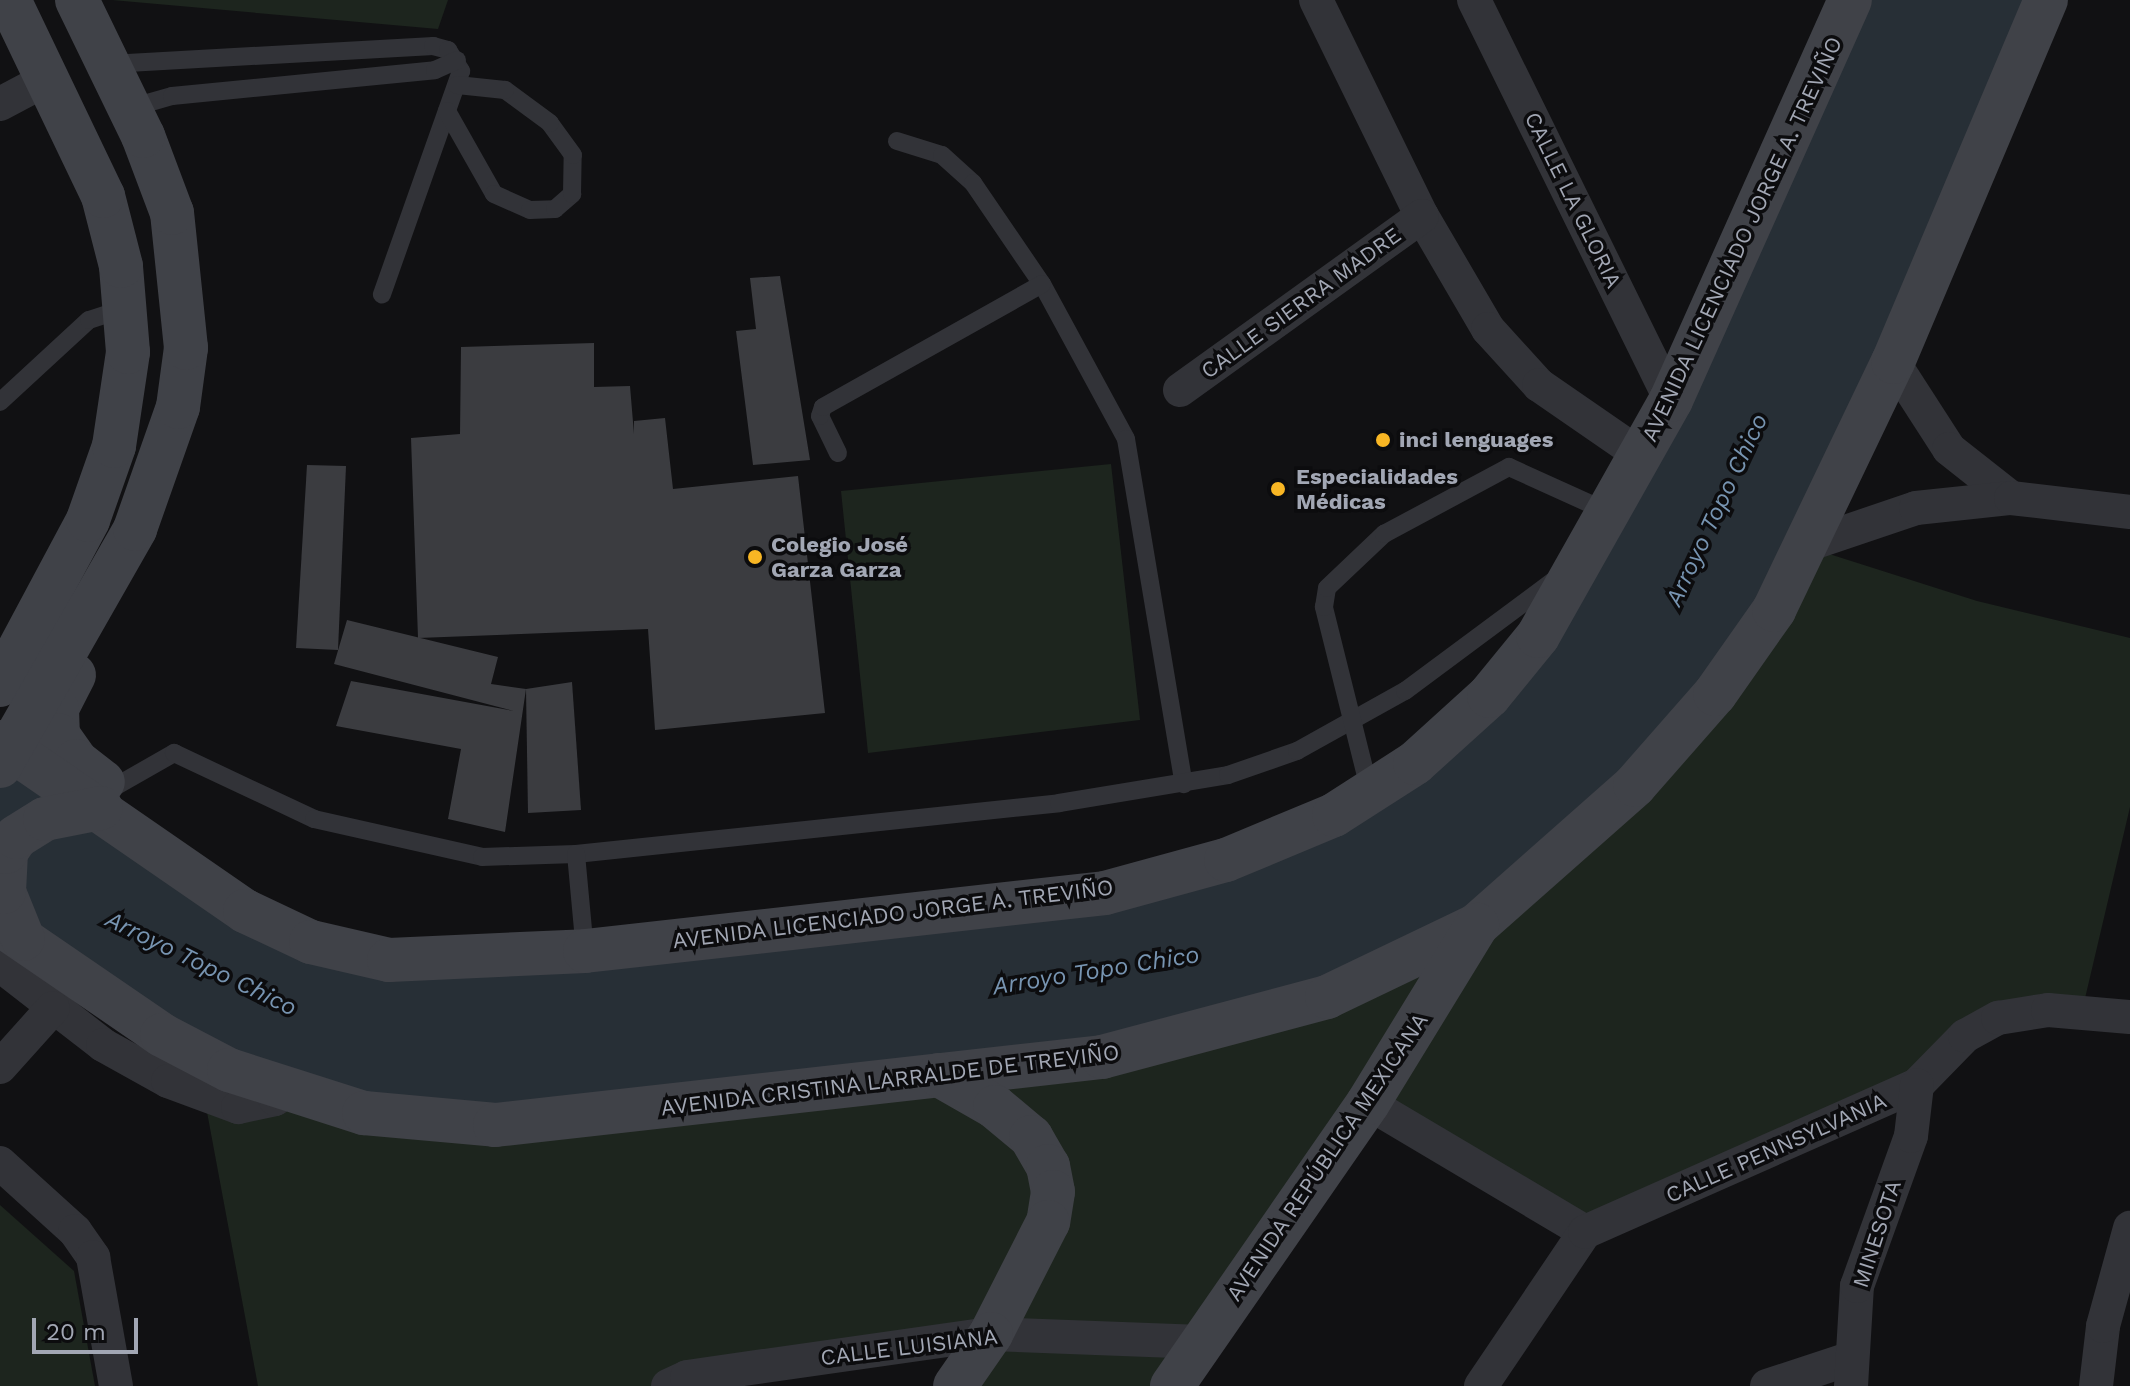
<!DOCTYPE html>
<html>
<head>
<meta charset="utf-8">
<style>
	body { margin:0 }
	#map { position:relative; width:2130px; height:1386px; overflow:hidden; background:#111113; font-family:"Work Sans",sans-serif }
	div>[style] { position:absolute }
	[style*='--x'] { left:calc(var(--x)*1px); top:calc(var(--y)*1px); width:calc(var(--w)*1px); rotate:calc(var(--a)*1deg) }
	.green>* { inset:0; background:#1d251e }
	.water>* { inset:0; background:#272f36 }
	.building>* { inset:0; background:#3b3c40 }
	.lane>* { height:18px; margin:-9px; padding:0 9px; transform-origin:9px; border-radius:9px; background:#323338 }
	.street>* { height:34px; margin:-17px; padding:0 17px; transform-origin:17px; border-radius:17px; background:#323338 }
	.secondary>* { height:44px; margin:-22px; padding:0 22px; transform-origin:22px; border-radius:22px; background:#404248 }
	.dots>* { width:22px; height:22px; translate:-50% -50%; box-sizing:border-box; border:4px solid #0c0c0e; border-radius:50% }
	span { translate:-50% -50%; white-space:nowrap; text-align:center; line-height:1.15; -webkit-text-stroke:7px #0c0c0e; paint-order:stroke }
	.street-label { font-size:22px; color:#a2a7b4 }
	.poi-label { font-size:22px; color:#a2a7b4; font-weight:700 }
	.left { translate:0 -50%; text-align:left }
	.water-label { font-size:24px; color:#7794b1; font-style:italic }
	.scale { position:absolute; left:32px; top:1318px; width:106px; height:36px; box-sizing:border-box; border:4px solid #a2a7b4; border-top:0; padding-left:10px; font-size:24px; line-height:28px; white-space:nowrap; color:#a2a7b4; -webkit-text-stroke:6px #0c0c0e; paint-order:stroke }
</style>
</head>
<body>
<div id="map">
	<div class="green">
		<div style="clip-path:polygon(112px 0,448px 0,438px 29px)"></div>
		<div style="clip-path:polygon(1111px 464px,1140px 720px,868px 753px,841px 491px)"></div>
		<div style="clip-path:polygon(1804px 546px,1977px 601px,2130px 638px,2130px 807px,2082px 1011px,2017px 1014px,1917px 1085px,1585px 1232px,1368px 1104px,1174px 1386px,955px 1386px,990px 1335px,668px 1386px,258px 1386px,207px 1112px,1102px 1057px)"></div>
		<div style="clip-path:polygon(0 1205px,74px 1271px,95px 1386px,0 1386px)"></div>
	</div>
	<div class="water">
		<div style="clip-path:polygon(1850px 0,2046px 0,1774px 610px,1560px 858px,1255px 1021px,495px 1125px,285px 1089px,0 925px,0 746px,341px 951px,1105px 893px,1334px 815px,1538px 636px)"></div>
	</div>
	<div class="building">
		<div style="clip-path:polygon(780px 276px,810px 460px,753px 465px,736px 331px,756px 329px,750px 278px)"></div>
		<div style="clip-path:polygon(594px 343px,594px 387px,630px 386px,634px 434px,634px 421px,665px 418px,673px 489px,798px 476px,825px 713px,655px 730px,648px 629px,418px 638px,411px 438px,460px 434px,461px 347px)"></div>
		<div style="clip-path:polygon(307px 465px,346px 466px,338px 650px,296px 648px)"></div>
		<div style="clip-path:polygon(347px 620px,498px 657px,491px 684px,526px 689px,505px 832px,448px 819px,461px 749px,336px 726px,351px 681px,514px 711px,334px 664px)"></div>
		<div style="clip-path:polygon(572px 682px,581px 810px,528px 813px,526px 689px)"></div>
	</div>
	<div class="lane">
		<div style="--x:110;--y:64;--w:324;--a:-3.2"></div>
		<div style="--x:433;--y:46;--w:16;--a:15"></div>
		<div style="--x:448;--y:50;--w:25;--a:58"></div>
		<div style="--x:461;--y:71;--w:237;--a:109.5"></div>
		<div style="--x:130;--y:108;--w:44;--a:-15.9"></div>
		<div style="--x:172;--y:96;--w:264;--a:-5.6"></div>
		<div style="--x:435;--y:70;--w:24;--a:-24"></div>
		<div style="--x:447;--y:111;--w:95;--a:60.5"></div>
		<div style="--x:494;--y:194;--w:39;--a:24"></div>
		<div style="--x:530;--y:210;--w:25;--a:-2"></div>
		<div style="--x:555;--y:209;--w:23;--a:-41"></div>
		<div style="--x:572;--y:194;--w:39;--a:-89"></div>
		<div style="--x:573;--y:155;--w:39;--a:-126"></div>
		<div style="--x:550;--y:123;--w:56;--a:-143.7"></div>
		<div style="--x:505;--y:90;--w:48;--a:-174.1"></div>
		<div style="--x:897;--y:141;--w:47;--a:17.3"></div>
		<div style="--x:942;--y:155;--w:42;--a:42.1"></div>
		<div style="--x:973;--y:183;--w:122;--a:55.7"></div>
		<div style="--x:1042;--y:284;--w:176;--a:61.5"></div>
		<div style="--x:1126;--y:439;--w:350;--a:80.5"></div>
		<div style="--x:0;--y:402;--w:121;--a:-42.7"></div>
		<div style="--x:89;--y:320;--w:38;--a:-18"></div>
		<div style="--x:838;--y:453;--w:41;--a:-115.9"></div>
		<div style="--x:820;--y:416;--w:9;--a:-72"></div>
		<div style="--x:823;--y:407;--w:251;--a:-29.3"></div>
		<div style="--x:111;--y:789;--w:73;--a:-29.7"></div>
		<div style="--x:174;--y:753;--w:155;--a:25.2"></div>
		<div style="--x:314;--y:819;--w:172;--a:12.7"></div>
		<div style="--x:482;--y:857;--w:94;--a:-1.8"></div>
		<div style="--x:576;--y:854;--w:486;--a:-6"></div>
		<div style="--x:1059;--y:803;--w:171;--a:-9.4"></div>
		<div style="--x:1228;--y:775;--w:73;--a:-19.2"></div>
		<div style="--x:1297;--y:751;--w:124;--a:-29.1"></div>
		<div style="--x:1405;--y:691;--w:184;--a:-36.6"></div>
		<div style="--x:1370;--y:792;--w:191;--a:-104"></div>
		<div style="--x:1324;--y:607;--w:19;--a:-81"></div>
		<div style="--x:1327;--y:588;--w:79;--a:-43.5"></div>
		<div style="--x:1384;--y:534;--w:142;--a:-28.2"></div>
		<div style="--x:1509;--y:467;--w:109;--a:24.4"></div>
		<div style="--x:576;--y:854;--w:97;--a:84.7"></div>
	</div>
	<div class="street">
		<div style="--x:1316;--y:0;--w:241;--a:63.9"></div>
		<div style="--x:1422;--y:216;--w:131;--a:59.7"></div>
		<div style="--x:1488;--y:329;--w:76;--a:47.7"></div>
		<div style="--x:1539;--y:385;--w:125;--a:34.6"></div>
		<div style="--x:1474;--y:0;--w:446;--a:63.8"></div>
		<div style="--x:0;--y:104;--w:55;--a:-28"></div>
		<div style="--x:1893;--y:362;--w:103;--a:57.2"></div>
		<div style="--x:1949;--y:449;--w:79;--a:38.3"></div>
		<div style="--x:1180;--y:390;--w:298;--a:-35.7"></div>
		<div style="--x:1804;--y:546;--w:118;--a:-18.7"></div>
		<div style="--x:1916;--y:508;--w:96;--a:-6"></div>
		<div style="--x:2011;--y:498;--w:120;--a:6.7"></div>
		<div style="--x:0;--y:965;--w:130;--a:37.8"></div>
		<div style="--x:103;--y:1045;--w:74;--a:29"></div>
		<div style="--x:168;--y:1081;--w:75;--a:20.4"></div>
		<div style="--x:238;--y:1107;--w:38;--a:-12"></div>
		<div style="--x:275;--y:1099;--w:14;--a:-45"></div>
		<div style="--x:0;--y:1067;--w:79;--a:-48.1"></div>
		<div style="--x:1368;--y:1103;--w:252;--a:30.7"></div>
		<div style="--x:0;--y:1163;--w:101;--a:42.2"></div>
		<div style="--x:75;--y:1231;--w:32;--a:55"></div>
		<div style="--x:93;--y:1257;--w:131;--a:79.9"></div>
		<div style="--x:668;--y:1386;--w:21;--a:-25"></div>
		<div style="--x:687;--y:1377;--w:307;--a:-8.1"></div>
		<div style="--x:991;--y:1334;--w:211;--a:2.2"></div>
		<div style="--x:1481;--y:1386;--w:186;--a:-56"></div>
		<div style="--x:1585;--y:1232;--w:363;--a:-23.9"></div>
		<div style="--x:1917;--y:1085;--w:69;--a:-45.6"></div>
		<div style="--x:1965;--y:1036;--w:38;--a:-29"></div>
		<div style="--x:1998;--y:1018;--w:51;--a:-9.1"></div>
		<div style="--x:2048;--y:1010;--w:82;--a:4.9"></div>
		<div style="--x:1767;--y:1386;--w:89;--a:-18.2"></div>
		<div style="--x:1851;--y:1386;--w:100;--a:-86.6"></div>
		<div style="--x:1857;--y:1286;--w:159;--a:-70.2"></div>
		<div style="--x:1911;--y:1136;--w:51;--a:-83.3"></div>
		<div style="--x:2096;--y:1386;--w:60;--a:-83.3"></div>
		<div style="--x:2103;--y:1326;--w:102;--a:-74.6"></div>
	</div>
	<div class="secondary">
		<div style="--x:74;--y:675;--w:38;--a:117"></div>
		<div style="--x:57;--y:709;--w:26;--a:88"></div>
		<div style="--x:58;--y:735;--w:32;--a:55"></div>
		<div style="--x:76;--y:761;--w:34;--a:38"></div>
		<div style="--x:0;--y:685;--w:187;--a:-61.9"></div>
		<div style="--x:88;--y:520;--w:78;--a:-70.6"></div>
		<div style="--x:114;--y:446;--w:95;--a:-81.5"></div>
		<div style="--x:128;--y:352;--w:86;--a:-94.7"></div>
		<div style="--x:121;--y:266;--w:72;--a:-104.4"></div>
		<div style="--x:103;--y:196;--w:217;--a:-115.6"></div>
		<div style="--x:0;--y:742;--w:298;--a:34.6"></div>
		<div style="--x:245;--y:911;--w:73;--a:25.2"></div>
		<div style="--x:311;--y:942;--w:80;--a:13"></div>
		<div style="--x:389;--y:960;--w:196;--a:-2.6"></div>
		<div style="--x:585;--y:951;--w:523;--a:-6.36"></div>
		<div style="--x:1105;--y:893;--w:125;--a:-15.3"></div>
		<div style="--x:1226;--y:860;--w:117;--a:-22.6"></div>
		<div style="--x:1334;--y:815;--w:96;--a:-32.7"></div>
		<div style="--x:1415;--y:763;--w:100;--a:-42.2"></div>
		<div style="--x:1489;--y:696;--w:77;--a:-50.8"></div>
		<div style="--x:1538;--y:636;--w:271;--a:-60.6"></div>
		<div style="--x:1671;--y:400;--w:438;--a:-65.9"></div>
		<div style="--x:0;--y:766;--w:273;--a:-60.3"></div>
		<div style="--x:135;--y:529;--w:129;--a:-70.6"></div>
		<div style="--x:178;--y:407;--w:60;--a:-82.3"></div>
		<div style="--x:186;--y:348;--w:136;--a:-95.9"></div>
		<div style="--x:172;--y:213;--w:82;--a:-110.6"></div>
		<div style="--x:143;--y:136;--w:151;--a:-115.9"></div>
		<div style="--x:0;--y:924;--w:196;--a:34.4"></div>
		<div style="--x:162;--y:1035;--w:76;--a:27.6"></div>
		<div style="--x:229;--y:1070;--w:142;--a:17.7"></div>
		<div style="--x:364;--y:1113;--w:132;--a:5.2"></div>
		<div style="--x:495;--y:1125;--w:611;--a:-6.39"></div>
		<div style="--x:1102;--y:1057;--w:233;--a:-14.9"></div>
		<div style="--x:1327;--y:997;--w:166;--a:-25.6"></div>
		<div style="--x:1477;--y:925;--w:211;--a:-41.5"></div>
		<div style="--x:1635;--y:785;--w:121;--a:-48.7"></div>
		<div style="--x:1715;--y:694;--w:103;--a:-54.9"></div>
		<div style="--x:1774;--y:610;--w:275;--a:-64.4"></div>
		<div style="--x:1893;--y:362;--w:393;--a:-67.1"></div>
		<div style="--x:23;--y:939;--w:51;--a:-112"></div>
		<div style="--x:4;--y:892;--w:40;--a:-87.1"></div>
		<div style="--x:6;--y:852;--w:18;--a:-56"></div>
		<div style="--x:16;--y:837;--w:34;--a:-32"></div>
		<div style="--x:45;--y:819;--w:57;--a:-11.1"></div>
		<div style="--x:939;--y:1075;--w:64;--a:29.7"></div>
		<div style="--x:995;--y:1107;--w:47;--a:39.8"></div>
		<div style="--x:1031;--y:1137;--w:34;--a:60"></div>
		<div style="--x:1048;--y:1166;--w:26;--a:79"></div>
		<div style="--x:1053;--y:1192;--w:30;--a:99"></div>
		<div style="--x:1048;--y:1222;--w:126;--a:117"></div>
		<div style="--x:991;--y:1334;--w:63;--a:124.7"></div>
		<div style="--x:1172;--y:1386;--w:344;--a:-55.3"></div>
		<div style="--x:1368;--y:1103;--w:209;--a:-58.5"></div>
	</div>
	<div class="dots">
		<div style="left:1383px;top:440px;background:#f8b624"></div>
		<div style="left:1278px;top:489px;background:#f8b624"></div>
		<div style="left:755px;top:557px;background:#f8b624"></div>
	</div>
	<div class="street-label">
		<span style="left:1573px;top:200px;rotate:64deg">CALLE LA GLORIA</span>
		<span style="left:1742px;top:239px;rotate:-65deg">AVENIDA LICENCIADO JORGE A. TREVIÑO</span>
		<span style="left:1301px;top:303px;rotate:-36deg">CALLE SIERRA MADRE</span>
		<span style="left:893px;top:914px;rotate:-7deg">AVENIDA LICENCIADO JORGE A. TREVIÑO</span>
		<span style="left:890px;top:1080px;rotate:-7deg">AVENIDA CRISTINA LARRALDE DE TREVIÑO</span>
		<span style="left:1776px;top:1148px;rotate:-24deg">CALLE PENNSYLVANIA</span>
		<span style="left:1327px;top:1157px;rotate:-56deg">AVENIDA REPÚBLICA MEXICANA</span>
		<span style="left:1877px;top:1234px;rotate:-72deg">MINESOTA</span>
		<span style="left:909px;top:1347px;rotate:-7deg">CALLE LUISIANA</span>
	</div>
	<div class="poi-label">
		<span class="left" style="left:1399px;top:440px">inci lenguages</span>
		<span class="left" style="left:1296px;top:489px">Especialidades<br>Médicas</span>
		<span class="left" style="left:771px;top:557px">Colegio José<br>Garza Garza</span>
	</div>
	<div class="water-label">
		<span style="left:1717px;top:510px;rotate:-65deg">Arroyo Topo Chico</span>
		<span style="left:201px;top:964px;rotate:26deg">Arroyo Topo Chico</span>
		<span style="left:1096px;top:971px;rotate:-9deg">Arroyo Topo Chico</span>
	</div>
	<div class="scale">20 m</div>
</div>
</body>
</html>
